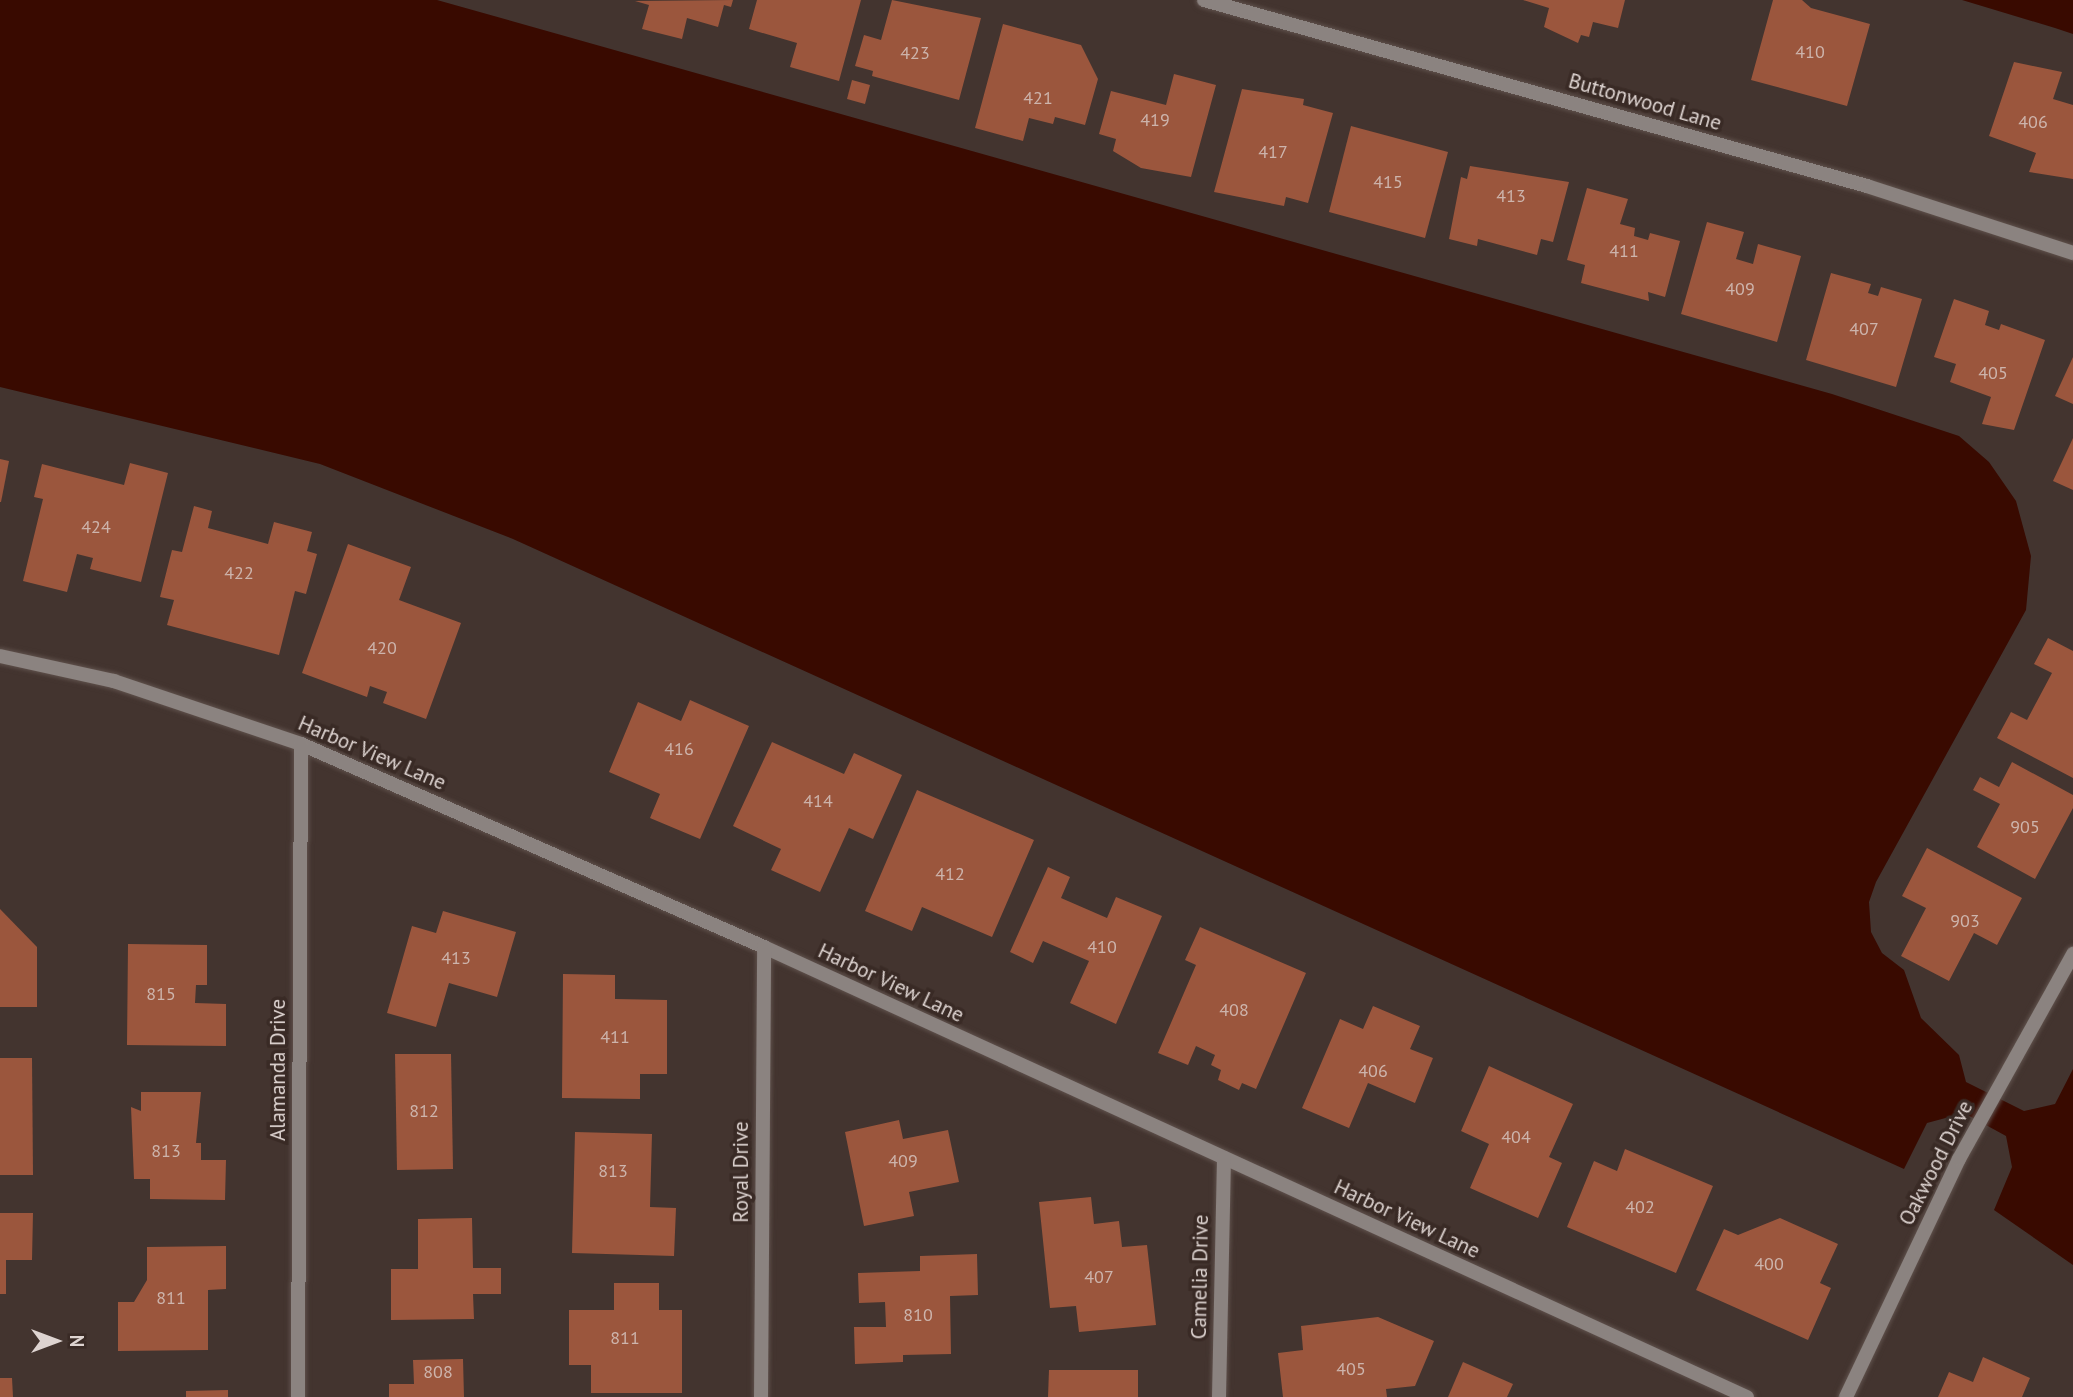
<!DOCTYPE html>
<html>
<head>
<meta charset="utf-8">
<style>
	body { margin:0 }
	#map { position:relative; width:2073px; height:1397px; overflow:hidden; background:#43342f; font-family:"PT Sans",sans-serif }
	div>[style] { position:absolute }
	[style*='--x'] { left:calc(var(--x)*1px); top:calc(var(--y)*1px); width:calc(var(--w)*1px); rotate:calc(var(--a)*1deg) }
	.water>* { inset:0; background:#390a00 }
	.building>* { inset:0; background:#9b563d }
	.roads { filter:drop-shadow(0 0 2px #5f514c) drop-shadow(0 0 2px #5f514c) }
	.street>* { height:14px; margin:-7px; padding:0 7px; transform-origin:7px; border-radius:7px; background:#8b8380 }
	span { translate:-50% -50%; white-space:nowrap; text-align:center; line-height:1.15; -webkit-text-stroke:7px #392a25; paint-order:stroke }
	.number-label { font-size:18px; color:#cdb4ac }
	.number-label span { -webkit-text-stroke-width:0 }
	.street-label { font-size:21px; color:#ded4d1 }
	.north { position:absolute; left:21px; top:1306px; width:70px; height:70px; -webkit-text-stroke:5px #392a25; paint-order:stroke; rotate:90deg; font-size:19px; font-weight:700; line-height:28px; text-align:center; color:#ded4d1 }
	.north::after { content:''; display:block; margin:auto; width:24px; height:32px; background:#ded4d1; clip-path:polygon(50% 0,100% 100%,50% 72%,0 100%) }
</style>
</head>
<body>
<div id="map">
	<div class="water">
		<div style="clip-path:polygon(0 0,437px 0,1832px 394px,1959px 436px,1989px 462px,2016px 501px,2031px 556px,2026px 610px,1876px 882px,1869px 902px,1871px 932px,1882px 953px,1904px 970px,1921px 1018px,1959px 1055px,1966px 1082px,2024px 1111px,2055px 1104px,2073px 1069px,2073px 1265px,1994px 1210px,2012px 1167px,2006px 1136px,1964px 1113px,1927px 1123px,1904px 1169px,513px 539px,320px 464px,0 387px)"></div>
		<div style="clip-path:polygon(1962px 0,2073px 0,2073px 34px,2055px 28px)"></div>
	</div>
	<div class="building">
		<div style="clip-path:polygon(733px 0,731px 7px,724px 5px,718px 27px,687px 18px,682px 39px,642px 29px,649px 5px,635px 1px)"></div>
		<div style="clip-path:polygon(757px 0,861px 0,839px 81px,790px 67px,797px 43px,749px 29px)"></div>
		<div style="clip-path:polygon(892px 0,981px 18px,959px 100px,872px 76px,873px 71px,855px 66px,864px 35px,881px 40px)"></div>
		<div style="clip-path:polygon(1523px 0,1625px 0,1618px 28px,1593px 22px,1589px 37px,1581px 35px,1578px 43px,1544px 27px,1549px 8px)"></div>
		<div style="clip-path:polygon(1773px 0,1802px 0,1811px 8px,1870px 24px,1847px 106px,1751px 80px)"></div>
		<div style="clip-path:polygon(1003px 24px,1081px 45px,1098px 79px,1085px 125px,1055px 117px,1053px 124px,1029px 118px,1023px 141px,975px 128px)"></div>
		<div style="clip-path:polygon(2014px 62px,2062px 72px,2053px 99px,2073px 105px,2073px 179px,2029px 172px,2036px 153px,1989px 136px)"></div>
		<div style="clip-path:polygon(1174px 74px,1216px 85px,1191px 177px,1141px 168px,1113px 151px,1116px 139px,1099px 134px,1111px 91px,1166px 105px)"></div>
		<div style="clip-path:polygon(852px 80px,870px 85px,865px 104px,847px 99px)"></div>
		<div style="clip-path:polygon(1242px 89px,1304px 99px,1303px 105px,1333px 113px,1308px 203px,1286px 197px,1284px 206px,1214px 192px)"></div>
		<div style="clip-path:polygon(1351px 126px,1448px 152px,1425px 238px,1329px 212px)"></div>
		<div style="clip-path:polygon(1470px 166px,1569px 182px,1553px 242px,1541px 239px,1537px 255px,1478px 239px,1477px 246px,1449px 239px,1461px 177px,1467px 179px)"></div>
		<div style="clip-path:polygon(1587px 188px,1628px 199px,1620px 224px,1635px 228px,1634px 236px,1648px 240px,1650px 233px,1680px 241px,1665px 297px,1648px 292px,1649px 301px,1581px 283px,1585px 265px,1567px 260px)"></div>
		<div style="clip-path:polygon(1707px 222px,1744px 232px,1736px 259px,1753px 264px,1758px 244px,1801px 256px,1777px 342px,1681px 314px)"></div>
		<div style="clip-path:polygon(1831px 273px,1871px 284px,1868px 293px,1878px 296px,1881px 287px,1922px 299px,1896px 387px,1806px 360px)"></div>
		<div style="clip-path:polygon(1954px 299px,1989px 311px,1985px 325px,1999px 330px,2001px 324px,2045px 340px,2014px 430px,1982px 424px,1991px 397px,1950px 382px,1956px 364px,1934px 357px)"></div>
		<div style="clip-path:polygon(2073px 357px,2073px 404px,2055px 396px)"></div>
		<div style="clip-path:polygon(2073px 438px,2073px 490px,2053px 481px)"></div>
		<div style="clip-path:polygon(0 459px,9px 461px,1px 502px,0 502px)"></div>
		<div style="clip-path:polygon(130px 463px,168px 473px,141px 582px,90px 569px,93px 558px,77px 554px,67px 592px,23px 581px,43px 499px,34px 497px,42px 464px,124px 485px)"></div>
		<div style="clip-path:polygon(194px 506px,212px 511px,208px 528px,268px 544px,274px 522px,312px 532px,307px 551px,317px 554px,306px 594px,295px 591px,279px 655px,167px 625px,174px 600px,160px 597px,172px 550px,182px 552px)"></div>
		<div style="clip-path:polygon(348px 544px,411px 567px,399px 600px,461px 623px,426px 719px,383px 703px,387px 692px,370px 686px,367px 697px,302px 673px)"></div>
		<div style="clip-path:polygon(2048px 638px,2073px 651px,2073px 778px,1997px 738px,2011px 712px,2027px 720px,2052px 673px,2034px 664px)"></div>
		<div style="clip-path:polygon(690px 700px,749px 726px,700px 839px,650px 818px,660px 794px,609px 772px,638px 702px,681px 721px)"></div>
		<div style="clip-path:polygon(772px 742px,844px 774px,854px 753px,902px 775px,873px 839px,849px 828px,820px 892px,771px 870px,781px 849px,733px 826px)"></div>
		<div style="clip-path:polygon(2012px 762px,2073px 795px,2073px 808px,2035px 879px,1977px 847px,2000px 804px,1973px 790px,1980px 777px,1999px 787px)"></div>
		<div style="clip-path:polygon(917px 790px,1034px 840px,992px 937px,922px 907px,912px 931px,865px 911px)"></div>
		<div style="clip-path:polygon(1927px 848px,2022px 898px,1997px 945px,1974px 933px,1949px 981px,1901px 956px,1926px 908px,1902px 896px)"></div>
		<div style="clip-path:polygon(1048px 867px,1070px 877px,1061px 898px,1107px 918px,1116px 897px,1162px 916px,1116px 1024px,1070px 1003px,1089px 961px,1043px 941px,1033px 963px,1010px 952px)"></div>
		<div style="clip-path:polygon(0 909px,37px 947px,37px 1007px,0 1007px)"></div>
		<div style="clip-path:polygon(443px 911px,516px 932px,497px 997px,449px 983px,436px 1027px,387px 1013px,412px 926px,436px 933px)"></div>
		<div style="clip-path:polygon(1200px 927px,1306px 973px,1256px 1089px,1242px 1083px,1239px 1090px,1218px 1080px,1221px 1070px,1211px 1065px,1215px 1055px,1196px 1046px,1188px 1065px,1158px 1053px,1196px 965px,1185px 960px)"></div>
		<div style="clip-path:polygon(128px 944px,207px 945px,207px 985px,196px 985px,195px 1003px,226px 1004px,226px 1046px,127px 1045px)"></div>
		<div style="clip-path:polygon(563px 974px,615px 975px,615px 999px,667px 1000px,667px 1074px,640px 1074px,640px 1099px,562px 1098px)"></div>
		<div style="clip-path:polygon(1373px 1006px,1420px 1026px,1410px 1049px,1433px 1058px,1415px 1103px,1368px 1083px,1349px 1128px,1302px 1108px,1340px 1019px,1363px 1029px)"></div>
		<div style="clip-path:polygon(395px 1054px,451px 1054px,453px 1169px,397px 1170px)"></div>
		<div style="clip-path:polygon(0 1058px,32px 1058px,33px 1175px,0 1175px)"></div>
		<div style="clip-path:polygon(1489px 1066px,1573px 1104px,1549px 1157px,1562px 1163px,1538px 1218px,1470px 1188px,1489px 1144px,1461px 1131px)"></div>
		<div style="clip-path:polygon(141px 1092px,201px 1092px,196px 1143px,201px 1143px,201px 1160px,226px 1160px,225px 1200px,150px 1199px,150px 1179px,134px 1179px,131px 1107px,141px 1111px)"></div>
		<div style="clip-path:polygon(899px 1120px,903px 1139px,948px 1130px,959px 1182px,909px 1192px,914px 1216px,864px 1226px,845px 1132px)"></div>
		<div style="clip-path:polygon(575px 1132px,652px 1134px,650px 1207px,676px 1208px,674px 1256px,572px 1253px)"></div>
		<div style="clip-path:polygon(1625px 1149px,1713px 1186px,1676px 1273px,1567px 1227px,1594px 1161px,1617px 1171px)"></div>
		<div style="clip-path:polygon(1091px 1197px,1094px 1224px,1119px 1221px,1122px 1247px,1147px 1245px,1156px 1325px,1079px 1332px,1076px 1306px,1050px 1308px,1039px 1202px)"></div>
		<div style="clip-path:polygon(0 1213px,33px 1213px,32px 1260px,6px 1260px,6px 1294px,0 1294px)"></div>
		<div style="clip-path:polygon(472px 1218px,473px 1268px,501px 1268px,501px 1294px,473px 1294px,474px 1319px,391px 1320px,391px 1269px,418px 1269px,418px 1219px)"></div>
		<div style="clip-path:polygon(1780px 1218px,1838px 1244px,1820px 1283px,1831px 1288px,1808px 1340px,1696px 1290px,1724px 1229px,1738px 1235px)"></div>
		<div style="clip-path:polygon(226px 1246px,226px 1289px,208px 1290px,208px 1350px,118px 1351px,118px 1302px,134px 1302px,147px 1280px,147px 1247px)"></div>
		<div style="clip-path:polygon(977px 1254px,978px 1295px,950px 1296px,951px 1354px,903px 1355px,903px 1362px,855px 1364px,854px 1327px,886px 1327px,885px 1302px,859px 1303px,858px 1273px,920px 1271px,920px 1256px)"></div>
		<div style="clip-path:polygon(614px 1283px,659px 1283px,659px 1310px,682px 1310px,682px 1393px,591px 1393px,591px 1365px,569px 1365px,569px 1310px,614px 1310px)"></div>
		<div style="clip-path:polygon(1378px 1317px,1434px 1341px,1415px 1386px,1386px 1389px,1387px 1397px,1283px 1397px,1278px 1353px,1303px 1350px,1301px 1326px)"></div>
		<div style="clip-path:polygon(1983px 1357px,2030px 1378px,2022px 1397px,1938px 1397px,1949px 1372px,1973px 1382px)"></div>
		<div style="clip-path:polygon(463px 1359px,464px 1397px,389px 1397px,389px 1384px,414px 1384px,413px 1360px)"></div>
		<div style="clip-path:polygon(1463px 1362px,1513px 1384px,1507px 1397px,1448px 1397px)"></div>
		<div style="clip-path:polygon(1049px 1370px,1138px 1370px,1138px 1397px,1048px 1397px)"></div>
		<div style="clip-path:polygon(0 1378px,12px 1378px,13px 1397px,0 1397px)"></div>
		<div style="clip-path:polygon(228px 1390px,228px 1397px,186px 1397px,186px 1391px)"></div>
	</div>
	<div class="roads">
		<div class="street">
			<div style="--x:1204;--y:0;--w:689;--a:15.67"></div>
			<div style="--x:1867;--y:186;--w:217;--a:18"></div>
			<div style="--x:0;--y:656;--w:117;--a:12.4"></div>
			<div style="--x:114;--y:681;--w:197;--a:18.6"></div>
			<div style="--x:301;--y:744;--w:506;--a:23.67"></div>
			<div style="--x:764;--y:947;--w:1081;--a:24.6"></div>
			<div style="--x:298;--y:1397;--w:653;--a:-89.74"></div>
			<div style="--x:761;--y:1397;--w:450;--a:-89.6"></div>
			<div style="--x:1219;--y:1397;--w:239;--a:-88.8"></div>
			<div style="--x:1846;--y:1397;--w:263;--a:-64.6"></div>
			<div style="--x:1959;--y:1159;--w:235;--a:-60.9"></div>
		</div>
	</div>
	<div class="number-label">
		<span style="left:1810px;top:52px">410</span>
		<span style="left:915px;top:53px">423</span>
		<span style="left:1038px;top:98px">421</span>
		<span style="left:1155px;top:120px">419</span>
		<span style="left:2033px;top:122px">406</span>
		<span style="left:1273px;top:152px">417</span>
		<span style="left:1388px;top:182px">415</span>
		<span style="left:1511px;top:196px">413</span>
		<span style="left:1624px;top:251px">411</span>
		<span style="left:1740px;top:289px">409</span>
		<span style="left:1864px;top:329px">407</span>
		<span style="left:1993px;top:373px">405</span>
		<span style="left:96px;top:527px">424</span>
		<span style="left:239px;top:573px">422</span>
		<span style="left:382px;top:648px">420</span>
		<span style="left:679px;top:749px">416</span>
		<span style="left:818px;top:801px">414</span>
		<span style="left:2025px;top:827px">905</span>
		<span style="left:950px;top:874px">412</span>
		<span style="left:1965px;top:921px">903</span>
		<span style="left:1102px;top:947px">410</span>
		<span style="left:456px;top:958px">413</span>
		<span style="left:161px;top:994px">815</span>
		<span style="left:1234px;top:1010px">408</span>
		<span style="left:615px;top:1037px">411</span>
		<span style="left:1373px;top:1071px">406</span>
		<span style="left:424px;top:1111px">812</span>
		<span style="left:1516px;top:1137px">404</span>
		<span style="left:166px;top:1151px">813</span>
		<span style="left:903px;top:1161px">409</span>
		<span style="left:613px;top:1171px">813</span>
		<span style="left:1640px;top:1207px">402</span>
		<span style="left:1769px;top:1264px">400</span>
		<span style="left:1099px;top:1277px">407</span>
		<span style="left:171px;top:1298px">811</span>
		<span style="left:918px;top:1315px">810</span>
		<span style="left:625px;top:1338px">811</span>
		<span style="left:1351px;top:1369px">405</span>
		<span style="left:438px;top:1372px">808</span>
	</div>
	<div class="street-label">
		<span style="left:1645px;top:102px;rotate:16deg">Buttonwood Lane</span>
		<span style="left:372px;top:753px;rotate:23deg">Harbor View Lane</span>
		<span style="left:891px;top:983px;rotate:25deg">Harbor View Lane</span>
		<span style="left:278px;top:1070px;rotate:-90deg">Alamanda Drive</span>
		<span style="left:1936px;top:1163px;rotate:-63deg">Oakwood Drive</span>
		<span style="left:741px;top:1172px;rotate:-90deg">Royal Drive</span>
		<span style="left:1407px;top:1219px;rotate:25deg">Harbor View Lane</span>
		<span style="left:1200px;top:1277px;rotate:-89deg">Camelia Drive</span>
	</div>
	<div class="north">N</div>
</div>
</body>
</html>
